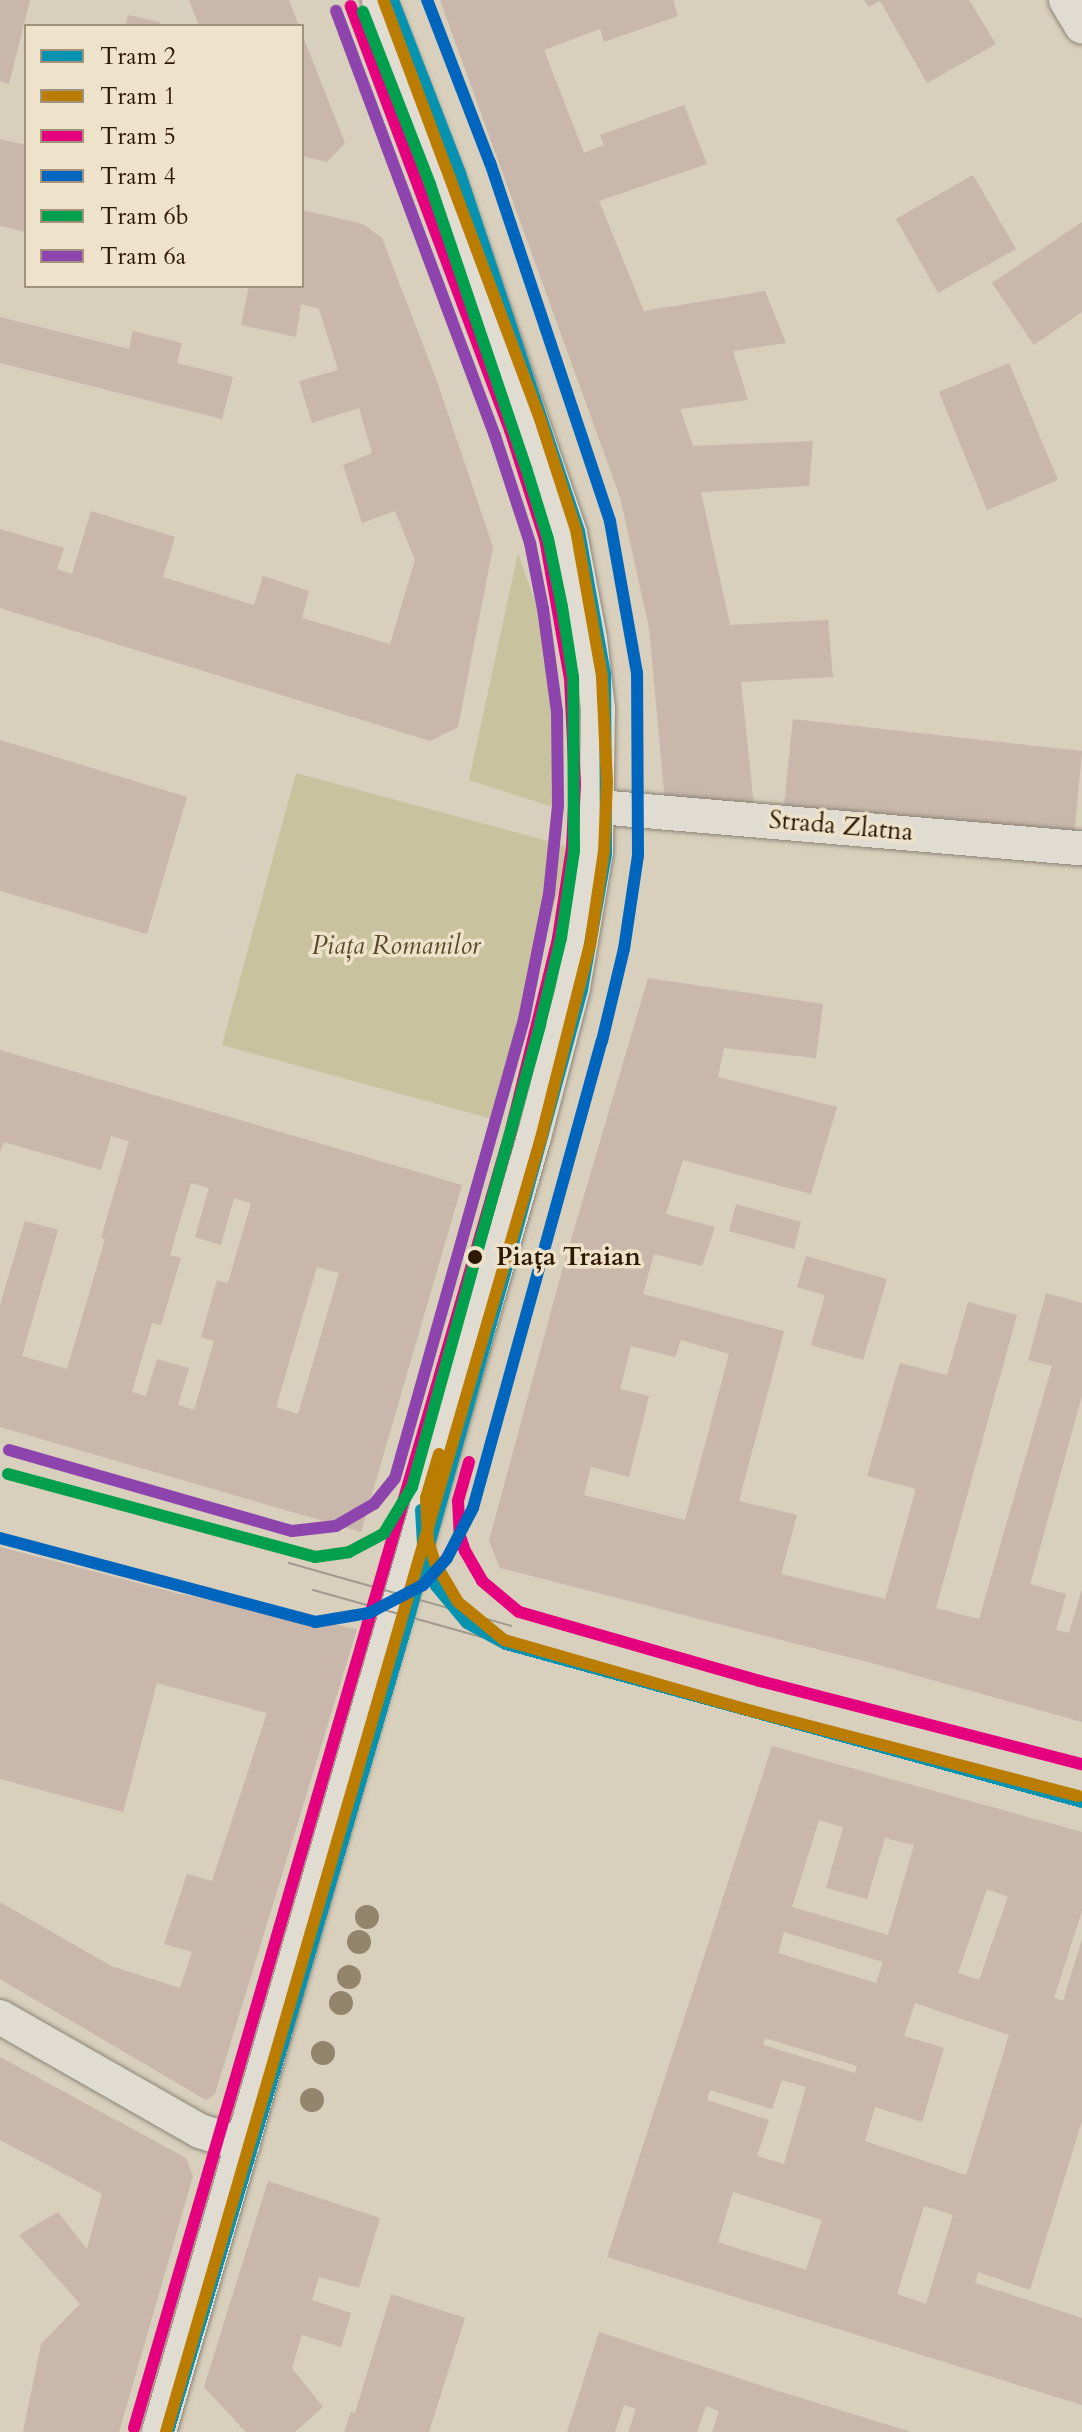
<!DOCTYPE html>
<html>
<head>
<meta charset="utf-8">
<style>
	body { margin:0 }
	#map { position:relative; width:1082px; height:2432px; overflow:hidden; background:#d8cfbc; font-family:Cardo,serif }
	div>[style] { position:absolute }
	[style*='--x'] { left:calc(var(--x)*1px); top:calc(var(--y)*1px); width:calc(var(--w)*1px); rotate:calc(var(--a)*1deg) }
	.green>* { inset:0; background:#c8c39e }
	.building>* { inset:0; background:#c8b7aa }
	.roads { filter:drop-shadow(0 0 2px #8b8376) drop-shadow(0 0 2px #8b8376) }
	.minor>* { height:34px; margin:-17px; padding:0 17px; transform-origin:17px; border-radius:17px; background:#e1dcd2 }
	.tram>* { height:2px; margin:-1px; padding:0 1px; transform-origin:1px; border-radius:1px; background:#9f998f }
	.tram-1>* { height:12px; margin:-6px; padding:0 6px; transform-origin:6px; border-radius:6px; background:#0793af }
	.tram-2>* { height:12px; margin:-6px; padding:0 6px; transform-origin:6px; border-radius:6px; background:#ba7c01 }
	.tram-3>* { height:12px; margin:-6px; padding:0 6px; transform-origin:6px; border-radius:6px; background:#e5007d }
	.tram-4>* { height:12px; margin:-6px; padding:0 6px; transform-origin:6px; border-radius:6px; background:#0065bd }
	.tram-5>* { height:12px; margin:-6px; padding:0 6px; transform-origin:6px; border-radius:6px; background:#029f4d }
	.tram-6>* { height:12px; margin:-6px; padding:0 6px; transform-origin:6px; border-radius:6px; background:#8e44ad }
	.trees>* { width:24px; height:24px; margin:-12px; border-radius:50%; background:#92856c }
	.dots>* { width:22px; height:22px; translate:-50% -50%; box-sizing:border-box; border:4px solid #eee2cb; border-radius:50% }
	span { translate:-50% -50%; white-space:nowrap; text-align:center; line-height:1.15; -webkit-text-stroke:7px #eee2cb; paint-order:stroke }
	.street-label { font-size:26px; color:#2d1902 }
	.park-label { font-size:26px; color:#58492a; font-style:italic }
	.stop-label { font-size:26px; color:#2d1902; font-weight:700 }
	.left { translate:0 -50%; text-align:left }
	.legend { position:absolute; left:24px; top:24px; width:280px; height:264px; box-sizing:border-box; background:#eee2cb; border:2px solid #a1927b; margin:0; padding:10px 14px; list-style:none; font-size:24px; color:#2d1902 }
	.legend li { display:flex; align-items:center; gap:16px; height:40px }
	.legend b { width:40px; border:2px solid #a1927b }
</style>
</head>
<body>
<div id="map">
	<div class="green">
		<div style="clip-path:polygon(518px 553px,545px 630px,553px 710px,553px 807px,469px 780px)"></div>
		<div style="clip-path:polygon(296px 773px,570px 847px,496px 1120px,222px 1045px)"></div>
	</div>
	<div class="building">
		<div style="clip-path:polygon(0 0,30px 0,9px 84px,0 81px)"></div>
		<div style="clip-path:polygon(189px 0,289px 0,299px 26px,199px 26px)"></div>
		<div style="clip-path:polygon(440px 0,673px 0,678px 16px,604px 42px,600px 29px,544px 50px,584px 153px,604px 145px,600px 135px,684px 105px,707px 164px,599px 201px,644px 311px,765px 291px,786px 343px,733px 351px,748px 400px,680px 409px,693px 446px,813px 441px,809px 486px,701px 492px,730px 625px,828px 620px,833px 677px,741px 682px,754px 806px,665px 801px,649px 628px,620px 497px)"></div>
		<div style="clip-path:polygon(864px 0,969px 0,996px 44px,927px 83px,880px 1px,869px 7px)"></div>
		<div style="clip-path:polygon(128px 15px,160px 22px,160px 26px,126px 26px)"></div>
		<div style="clip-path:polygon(302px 34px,345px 143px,327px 162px,302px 156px)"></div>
		<div style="clip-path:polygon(0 139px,26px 145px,26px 232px,0 226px)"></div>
		<div style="clip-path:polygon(973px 175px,1016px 249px,938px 293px,896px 219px)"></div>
		<div style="clip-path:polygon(302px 210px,363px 224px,382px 238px,438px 384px,493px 547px,458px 727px,430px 741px,0 608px,0 529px,64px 548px,57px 569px,72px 574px,91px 511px,175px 537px,163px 577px,254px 605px,263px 576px,309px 591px,302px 618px,390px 644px,415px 560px,395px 511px,362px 523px,343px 465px,372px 453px,359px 408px,312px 423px,299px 381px,338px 370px,319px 309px,301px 304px,296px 337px,241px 325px,249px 286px,302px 286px)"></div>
		<div style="clip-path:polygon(1082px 222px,1082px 312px,1034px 345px,992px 283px)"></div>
		<div style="clip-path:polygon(0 317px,129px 349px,133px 331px,182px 343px,177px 363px,233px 377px,222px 419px,0 363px)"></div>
		<div style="clip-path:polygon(1009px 363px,1058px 480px,987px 510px,939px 392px)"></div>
		<div style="clip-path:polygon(793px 719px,1082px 751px,1074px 838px,784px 805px)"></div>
		<div style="clip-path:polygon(0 740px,187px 797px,147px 934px,0 891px)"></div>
		<div style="clip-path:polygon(evenodd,648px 978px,823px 1004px,816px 1058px,724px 1048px,718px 1077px,837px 1107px,811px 1194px,683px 1160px,666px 1214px,715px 1227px,702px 1266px,654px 1254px,643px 1294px,784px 1331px,739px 1501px,797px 1515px,781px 1574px,885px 1599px,916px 1489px,867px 1476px,900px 1363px,947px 1375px,968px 1302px,1017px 1315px,936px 1608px,979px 1619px,1052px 1366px,1028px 1360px,1046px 1293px,1082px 1303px,1082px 1396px,1030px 1584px,1066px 1594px,1056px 1630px,1069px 1633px,1082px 1589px,1082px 1722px,868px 1662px,500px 1568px,489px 1541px,561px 1274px,648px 978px,681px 1340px,729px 1354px,685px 1520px,584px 1495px,591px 1467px,629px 1477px,649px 1396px,620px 1389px,631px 1346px,675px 1357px,681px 1340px)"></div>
		<div style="clip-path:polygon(evenodd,0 1050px,462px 1185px,361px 1532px,0 1427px,0 1305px,25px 1221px,58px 1230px,22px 1356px,67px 1369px,105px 1239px,101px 1238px,129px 1141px,111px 1136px,101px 1170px,4px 1142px,0 1152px,0 1050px,191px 1183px,209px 1188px,195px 1237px,221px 1245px,234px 1198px,251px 1203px,228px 1283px,217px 1280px,201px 1337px,214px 1341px,194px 1410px,178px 1405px,189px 1368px,157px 1359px,146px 1396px,132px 1392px,152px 1323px,161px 1325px,181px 1258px,170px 1255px,191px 1183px,0 1050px,317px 1267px,339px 1273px,298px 1414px,276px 1407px,317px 1267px)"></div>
		<div style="clip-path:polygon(736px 1204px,801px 1222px,794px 1249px,729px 1231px)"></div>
		<div style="clip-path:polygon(806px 1256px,887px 1279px,863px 1360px,811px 1345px,825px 1295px,797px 1287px)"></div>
		<div style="clip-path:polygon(0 1547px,180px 1594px,357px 1629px,215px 2094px,206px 2100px,0 1979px,0 1902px,111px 1966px,180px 1988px,192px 1952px,164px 1944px,187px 1874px,212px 1881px,267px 1713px,157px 1683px,123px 1812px,0 1779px)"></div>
		<div style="clip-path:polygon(evenodd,772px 1746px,1082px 1832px,1082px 1911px,1054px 1998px,1063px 2001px,1082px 1939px,1082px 2121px,1030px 2290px,978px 2272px,975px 2283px,1082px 2318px,1082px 2405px,607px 2257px,772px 1746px,819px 1820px,843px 1827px,826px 1888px,867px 1899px,885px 1838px,914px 1845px,888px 1935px,792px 1907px,819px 1820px,772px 1746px,987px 1889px,1008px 1897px,979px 1980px,958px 1973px,987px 1889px,772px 1746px,784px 1932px,883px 1962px,876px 1983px,778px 1953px,784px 1932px,772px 1746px,915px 2003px,1009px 2035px,966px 2175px,865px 2141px,875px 2107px,922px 2122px,944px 2048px,904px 2036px,915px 2003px,772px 1746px,765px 2038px,857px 2066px,855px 2073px,763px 2045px,765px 2038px,772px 1746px,782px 2080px,806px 2087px,784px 2164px,757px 2156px,769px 2120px,707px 2100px,710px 2090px,772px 2109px,782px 2080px,772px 1746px,733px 2192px,822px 2220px,806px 2270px,718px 2242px,733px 2192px,772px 1746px,924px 2206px,953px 2215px,926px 2304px,897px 2294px,924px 2206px)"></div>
		<div style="clip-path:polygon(0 2057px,186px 2158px,193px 2176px,119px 2432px,23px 2432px,41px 2344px,80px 2304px,19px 2235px,58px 2212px,87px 2249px,102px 2194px,0 2140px)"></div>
		<div style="clip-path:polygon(268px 2181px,380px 2218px,359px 2288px,319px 2277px,312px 2300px,351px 2313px,341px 2347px,302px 2335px,292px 2368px,323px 2407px,295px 2432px,246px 2432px,204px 2387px)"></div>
		<div style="clip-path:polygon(391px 2294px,465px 2318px,429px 2432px,344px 2432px,351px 2412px,355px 2413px)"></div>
		<div style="clip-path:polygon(599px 2332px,775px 2390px,911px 2432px,712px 2432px,719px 2411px,706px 2406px,697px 2432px,628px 2432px,636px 2409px,624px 2405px,615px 2432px,567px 2432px)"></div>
	</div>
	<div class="roads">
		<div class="minor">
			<div style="--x:1066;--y:0;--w:31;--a:59"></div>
			<div style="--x:599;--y:807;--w:485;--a:4.9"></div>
			<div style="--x:0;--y:2017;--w:230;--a:29.7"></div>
			<div style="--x:200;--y:2131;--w:45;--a:18"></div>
			<div style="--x:159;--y:2432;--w:1348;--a:-73.85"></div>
			<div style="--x:534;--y:1137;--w:154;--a:-75.3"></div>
			<div style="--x:573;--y:988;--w:138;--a:-80.4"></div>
			<div style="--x:596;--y:852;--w:143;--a:-89.2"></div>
			<div style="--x:598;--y:709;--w:70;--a:-96.5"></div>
			<div style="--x:590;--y:639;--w:108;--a:-100.7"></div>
			<div style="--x:570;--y:533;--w:374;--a:-109"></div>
			<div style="--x:448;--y:179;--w:192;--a:-111.1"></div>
		</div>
	</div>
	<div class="tram">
		<div style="--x:289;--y:1563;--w:231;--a:15.8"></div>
		<div style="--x:313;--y:1590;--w:200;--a:15.6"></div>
	</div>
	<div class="tram-1">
		<div style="--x:421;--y:1510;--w:51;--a:86.6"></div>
		<div style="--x:424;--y:1561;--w:28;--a:64"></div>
		<div style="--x:436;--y:1586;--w:48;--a:50"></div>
		<div style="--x:467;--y:1623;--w:44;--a:28.3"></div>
		<div style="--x:506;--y:1644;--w:597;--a:15.34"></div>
		<div style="--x:168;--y:2432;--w:850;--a:-73.53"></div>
		<div style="--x:409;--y:1617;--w:364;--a:-74.4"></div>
		<div style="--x:507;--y:1266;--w:286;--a:-74.8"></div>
		<div style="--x:582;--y:990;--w:138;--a:-80"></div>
		<div style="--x:606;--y:854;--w:180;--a:-90.3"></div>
		<div style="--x:605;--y:674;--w:145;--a:-100.3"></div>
		<div style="--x:579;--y:531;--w:377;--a:-108.4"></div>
		<div style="--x:460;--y:173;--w:186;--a:-111.2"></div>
	</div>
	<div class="tram-2">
		<div style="--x:439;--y:1454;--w:46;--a:106.5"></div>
		<div style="--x:426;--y:1498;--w:43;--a:87.3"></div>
		<div style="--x:428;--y:1541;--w:23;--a:72"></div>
		<div style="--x:435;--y:1563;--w:45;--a:59.5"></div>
		<div style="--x:458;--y:1602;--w:60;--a:39.6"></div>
		<div style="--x:504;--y:1640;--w:258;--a:16"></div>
		<div style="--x:752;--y:1711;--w:337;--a:14.6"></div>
		<div style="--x:166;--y:2432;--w:1347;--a:-73.84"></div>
		<div style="--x:541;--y:1138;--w:199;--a:-75.8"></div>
		<div style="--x:590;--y:945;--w:95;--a:-81.5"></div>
		<div style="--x:604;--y:851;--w:68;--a:-87.5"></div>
		<div style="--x:607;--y:783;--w:107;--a:-92.7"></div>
		<div style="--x:602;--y:676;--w:148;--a:-100.1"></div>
		<div style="--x:576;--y:530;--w:117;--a:-108"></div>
		<div style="--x:540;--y:419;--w:447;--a:-110.5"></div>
	</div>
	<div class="tram-3">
		<div style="--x:469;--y:1462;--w:41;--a:105.8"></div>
		<div style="--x:458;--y:1501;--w:35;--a:87"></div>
		<div style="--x:460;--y:1536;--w:16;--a:72"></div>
		<div style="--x:465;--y:1551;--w:34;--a:60"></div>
		<div style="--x:482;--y:1581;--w:48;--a:40"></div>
		<div style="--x:519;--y:1612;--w:251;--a:16"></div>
		<div style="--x:760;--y:1681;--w:333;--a:14.5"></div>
		<div style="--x:134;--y:2428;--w:1352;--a:-73.8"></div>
		<div style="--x:511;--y:1130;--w:198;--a:-76.2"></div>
		<div style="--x:558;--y:938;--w:91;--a:-81.2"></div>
		<div style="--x:572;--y:848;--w:64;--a:-87.3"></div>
		<div style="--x:575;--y:784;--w:105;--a:-92.7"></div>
		<div style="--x:570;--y:679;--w:142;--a:-100.1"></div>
		<div style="--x:545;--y:539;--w:114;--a:-107.8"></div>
		<div style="--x:510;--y:430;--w:453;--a:-110.6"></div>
	</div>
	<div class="tram-4">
		<div style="--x:0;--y:1538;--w:326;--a:14.9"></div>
		<div style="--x:315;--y:1622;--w:55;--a:-9.5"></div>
		<div style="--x:369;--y:1613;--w:61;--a:-27.4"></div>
		<div style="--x:423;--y:1585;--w:36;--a:-48"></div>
		<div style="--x:447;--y:1558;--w:56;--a:-62.5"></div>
		<div style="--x:473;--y:1508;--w:484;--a:-74.6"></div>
		<div style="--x:602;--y:1041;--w:95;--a:-76.6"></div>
		<div style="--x:624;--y:949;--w:95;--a:-81.5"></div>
		<div style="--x:638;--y:855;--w:182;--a:-90.3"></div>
		<div style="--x:637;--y:673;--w:154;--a:-100.1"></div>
		<div style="--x:610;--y:521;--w:378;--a:-108.5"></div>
		<div style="--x:490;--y:163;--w:175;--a:-111.1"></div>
	</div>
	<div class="tram-5">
		<div style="--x:8;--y:1474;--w:318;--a:15.1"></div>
		<div style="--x:315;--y:1557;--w:34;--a:-8"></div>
		<div style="--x:349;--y:1552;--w:40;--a:-28"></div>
		<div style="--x:384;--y:1533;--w:54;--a:-58.7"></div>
		<div style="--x:412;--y:1487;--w:480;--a:-74.5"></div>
		<div style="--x:540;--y:1024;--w:89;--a:-76.3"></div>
		<div style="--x:561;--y:938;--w:88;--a:-81.5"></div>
		<div style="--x:574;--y:851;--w:174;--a:-90.3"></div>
		<div style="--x:573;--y:677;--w:71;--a:-98.9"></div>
		<div style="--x:562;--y:607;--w:69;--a:-101.6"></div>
		<div style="--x:548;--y:539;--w:74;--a:-107.2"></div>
		<div style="--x:526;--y:468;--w:300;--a:-108.7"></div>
		<div style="--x:430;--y:184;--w:185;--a:-111.3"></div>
	</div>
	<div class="tram-6">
		<div style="--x:9;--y:1450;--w:294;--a:16"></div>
		<div style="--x:292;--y:1531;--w:44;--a:-6.5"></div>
		<div style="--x:336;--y:1526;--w:44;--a:-30.1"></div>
		<div style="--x:374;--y:1504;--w:33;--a:-51"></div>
		<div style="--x:395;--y:1478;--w:477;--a:-74.3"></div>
		<div style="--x:524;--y:1019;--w:127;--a:-78.7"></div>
		<div style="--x:549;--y:894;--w:88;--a:-84.2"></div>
		<div style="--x:558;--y:806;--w:94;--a:-90.6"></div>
		<div style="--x:557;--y:712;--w:104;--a:-97.7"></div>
		<div style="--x:543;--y:609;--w:67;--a:-101.1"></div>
		<div style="--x:530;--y:543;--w:113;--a:-108.1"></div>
		<div style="--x:495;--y:436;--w:454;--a:-110.5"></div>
	</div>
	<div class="trees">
		<div style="left:367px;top:1917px"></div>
		<div style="left:359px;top:1942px"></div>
		<div style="left:349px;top:1977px"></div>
		<div style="left:341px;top:2003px"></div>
		<div style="left:323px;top:2053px"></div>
		<div style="left:312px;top:2100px"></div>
	</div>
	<div class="dots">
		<div style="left:475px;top:1257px;background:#2d1902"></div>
	</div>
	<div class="street-label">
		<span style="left:841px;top:826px;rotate:5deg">Strada Zlatna</span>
	</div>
	<div class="park-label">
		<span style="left:396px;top:946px">Piața Romanilor</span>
	</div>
	<div class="stop-label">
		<span class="left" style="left:496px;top:1257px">Piața Traian</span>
	</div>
	<ul class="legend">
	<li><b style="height:10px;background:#0793af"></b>Tram 2</li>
	<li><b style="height:10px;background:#ba7c01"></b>Tram 1</li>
	<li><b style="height:10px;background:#e5007d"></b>Tram 5</li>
	<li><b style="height:10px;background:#0065bd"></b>Tram 4</li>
	<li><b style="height:10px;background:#029f4d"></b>Tram 6b</li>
	<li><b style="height:10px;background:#8e44ad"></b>Tram 6a</li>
	</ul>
</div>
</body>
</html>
